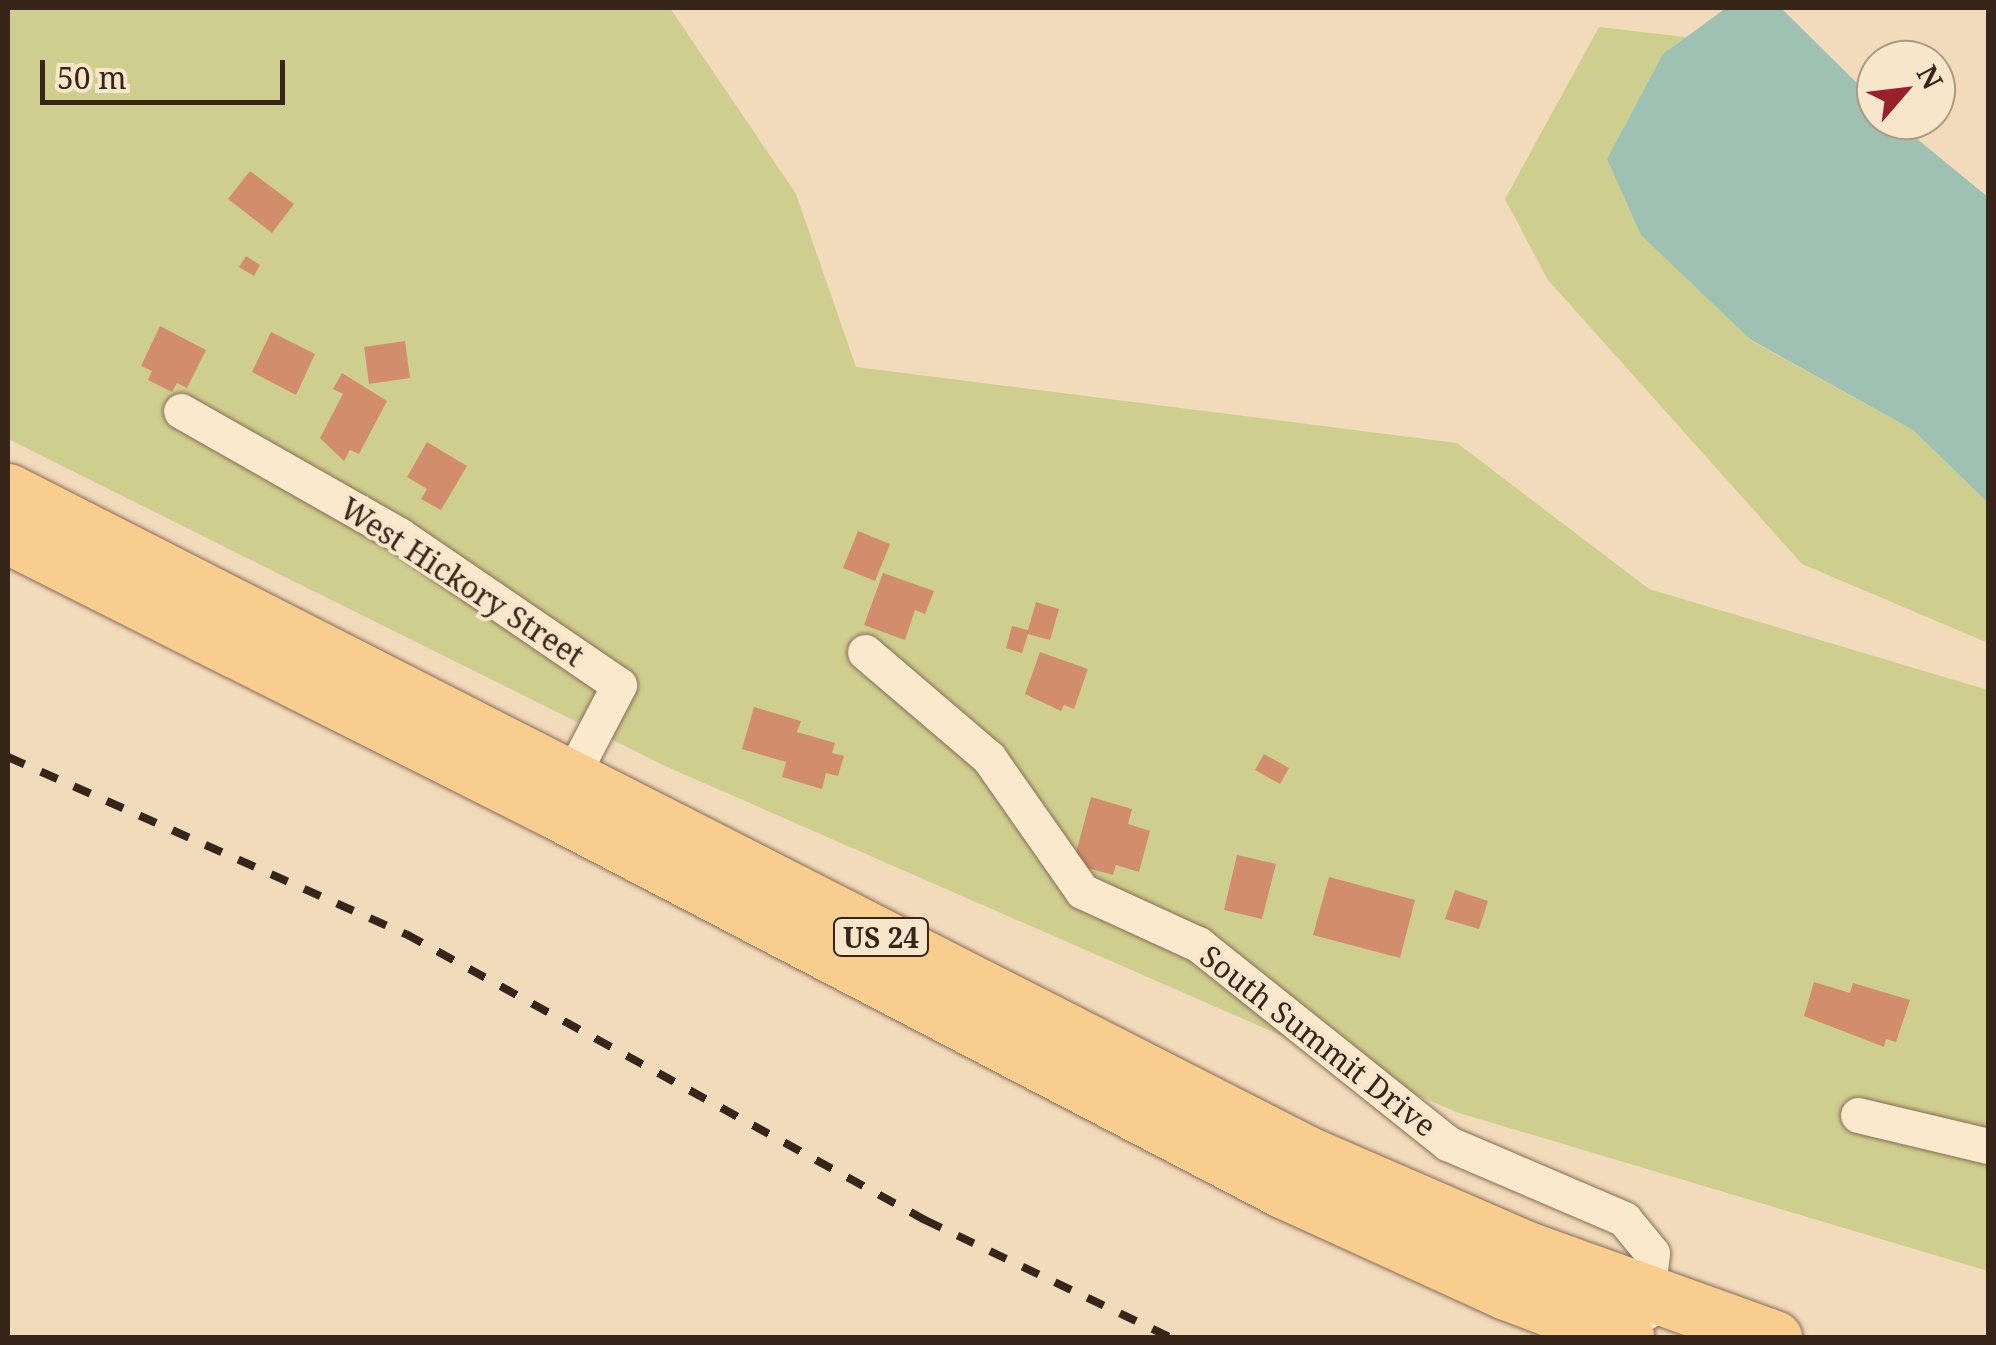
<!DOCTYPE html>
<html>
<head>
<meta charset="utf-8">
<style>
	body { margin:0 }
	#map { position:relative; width:1996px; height:1345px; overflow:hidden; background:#f1dbbb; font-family:"Noto Serif",serif }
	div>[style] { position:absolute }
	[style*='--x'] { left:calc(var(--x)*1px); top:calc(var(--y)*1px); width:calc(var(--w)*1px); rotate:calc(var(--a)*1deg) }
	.green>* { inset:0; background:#cecf8e }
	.water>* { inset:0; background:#9fc1b4 }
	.building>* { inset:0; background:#d28d6d }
	.roads { filter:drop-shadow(0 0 2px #896b54) drop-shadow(0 0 2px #896b54) }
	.street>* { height:35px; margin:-17.5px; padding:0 17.5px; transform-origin:17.5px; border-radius:17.5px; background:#fbe9ce }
	.primary>* { height:55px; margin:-27.5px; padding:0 27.5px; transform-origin:27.5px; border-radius:27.5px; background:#f8cd8e }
	.rail>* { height:8px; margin-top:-4px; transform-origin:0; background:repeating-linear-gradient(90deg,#37251a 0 18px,transparent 0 36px) }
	span { translate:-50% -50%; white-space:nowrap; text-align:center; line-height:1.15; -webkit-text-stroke:8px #f8e6cb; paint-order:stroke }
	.shield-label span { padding:2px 8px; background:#f8e6cb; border:2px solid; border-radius:8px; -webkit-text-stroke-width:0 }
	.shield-label { font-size:28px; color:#37251a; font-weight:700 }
	.street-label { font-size:30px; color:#37251a }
	.frame { position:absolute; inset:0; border:10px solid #37251a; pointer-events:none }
	.north { position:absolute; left:1856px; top:40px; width:100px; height:100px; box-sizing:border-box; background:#f8e6cb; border:2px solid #ab9984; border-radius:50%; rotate:62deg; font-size:28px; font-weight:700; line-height:40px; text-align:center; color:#37251a }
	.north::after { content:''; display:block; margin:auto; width:35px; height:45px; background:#9c1f2d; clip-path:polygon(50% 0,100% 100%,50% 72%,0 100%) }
	.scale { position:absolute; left:40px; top:60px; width:245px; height:45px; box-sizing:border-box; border:5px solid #37251a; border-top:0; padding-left:12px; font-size:30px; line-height:35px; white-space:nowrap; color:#37251a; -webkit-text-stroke:8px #f8e6cb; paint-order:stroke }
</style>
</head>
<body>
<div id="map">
	<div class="green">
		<div style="clip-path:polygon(8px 8px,670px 8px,796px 194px,856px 367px,1457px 443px,1649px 589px,1988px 690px,1988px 1271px,1456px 1112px,665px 766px,8px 439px)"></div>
		<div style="clip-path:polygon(1599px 27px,1685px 37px,1607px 159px,1750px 340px,1913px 430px,1988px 503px,1988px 643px,1802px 564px,1548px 280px,1505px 199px)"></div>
	</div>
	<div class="water">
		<div style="clip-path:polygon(1726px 8px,1781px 8px,1876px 102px,1876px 120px,1894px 120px,1988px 197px,1988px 503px,1913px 430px,1751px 340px,1641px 235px,1607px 159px,1663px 54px)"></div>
	</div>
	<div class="building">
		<div style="clip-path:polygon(250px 171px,294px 204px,272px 233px,228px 199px)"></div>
		<div style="clip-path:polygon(246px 256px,260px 265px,254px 276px,239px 267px)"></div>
		<div style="clip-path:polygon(160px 326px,206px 350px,187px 388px,177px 383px,172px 392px,148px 380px,152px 371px,141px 366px)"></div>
		<div style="clip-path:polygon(271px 332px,315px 354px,296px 395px,252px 372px)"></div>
		<div style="clip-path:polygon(405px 341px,410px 378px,369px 384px,364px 347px)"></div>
		<div style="clip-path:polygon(342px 373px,387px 401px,359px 454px,350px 450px,344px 461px,320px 438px,343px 394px,333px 389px)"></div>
		<div style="clip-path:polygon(427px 442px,467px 466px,441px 510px,421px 499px,427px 489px,407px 477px)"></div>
		<div style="clip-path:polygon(858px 531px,890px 544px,875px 581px,843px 568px)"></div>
		<div style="clip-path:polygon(883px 573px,934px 591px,925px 614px,915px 610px,905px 640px,864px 625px)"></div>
		<div style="clip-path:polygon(1036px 602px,1059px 609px,1050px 640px,1028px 634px,1022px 653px,1006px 648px,1012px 626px,1028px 630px)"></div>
		<div style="clip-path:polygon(1040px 652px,1088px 669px,1074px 709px,1064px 705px,1061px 711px,1025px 694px)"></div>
		<div style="clip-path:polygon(754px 707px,801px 721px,797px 732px,835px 743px,832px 753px,844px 756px,838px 776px,826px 773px,822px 789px,782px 777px,786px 762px,742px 749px)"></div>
		<div style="clip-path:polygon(1264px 754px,1289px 768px,1280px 784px,1255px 770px)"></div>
		<div style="clip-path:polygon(1091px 797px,1132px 809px,1128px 824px,1150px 831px,1139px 872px,1116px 865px,1113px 875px,1073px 864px)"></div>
		<div style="clip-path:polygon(1237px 855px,1276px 864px,1262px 919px,1224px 910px)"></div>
		<div style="clip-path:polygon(1329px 877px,1415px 900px,1400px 958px,1313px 935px)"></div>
		<div style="clip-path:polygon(1455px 890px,1488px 901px,1479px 929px,1445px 919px)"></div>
		<div style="clip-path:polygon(1814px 982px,1850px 993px,1853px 983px,1910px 1000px,1896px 1042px,1886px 1039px,1884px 1047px,1804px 1016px)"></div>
	</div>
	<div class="roads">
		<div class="street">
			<div style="--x:181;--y:411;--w:251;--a:29.6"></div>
			<div style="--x:399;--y:535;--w:266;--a:34.3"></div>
			<div style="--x:619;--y:685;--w:125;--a:117.6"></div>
			<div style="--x:865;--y:652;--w:163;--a:40.5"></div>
			<div style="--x:989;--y:758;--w:162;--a:55"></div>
			<div style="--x:1082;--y:891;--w:128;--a:24.6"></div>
			<div style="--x:1198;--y:944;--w:319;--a:38.6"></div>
			<div style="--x:1447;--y:1143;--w:193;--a:23.2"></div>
			<div style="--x:1624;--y:1219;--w:44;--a:50.5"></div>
			<div style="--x:1652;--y:1253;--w:60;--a:96.7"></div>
			<div style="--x:1858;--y:1115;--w:134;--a:13.4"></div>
		</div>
		<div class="primary">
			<div style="--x:8;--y:491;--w:1462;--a:27.02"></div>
			<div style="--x:1310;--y:1155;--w:236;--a:23.4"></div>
			<div style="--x:1527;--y:1249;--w:263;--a:19.8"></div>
			<div style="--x:8;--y:536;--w:612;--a:26.69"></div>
			<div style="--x:555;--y:811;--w:822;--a:27.53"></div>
			<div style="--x:1284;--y:1191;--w:244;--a:24.5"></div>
			<div style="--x:1506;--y:1292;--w:129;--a:20.8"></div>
		</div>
	</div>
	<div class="rail">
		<div style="--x:8;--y:757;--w:436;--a:24"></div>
		<div style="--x:406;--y:934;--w:593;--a:28.86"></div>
		<div style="--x:925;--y:1220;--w:273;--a:25.6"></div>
	</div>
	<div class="shield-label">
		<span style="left:881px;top:937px">US 24</span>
	</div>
	<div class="street-label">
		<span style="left:462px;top:582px;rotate:33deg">West Hickory Street</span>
		<span style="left:1318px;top:1041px;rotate:38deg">South Summit Drive</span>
	</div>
	<div class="frame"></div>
	<div class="north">N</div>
	<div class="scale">50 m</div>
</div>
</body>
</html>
